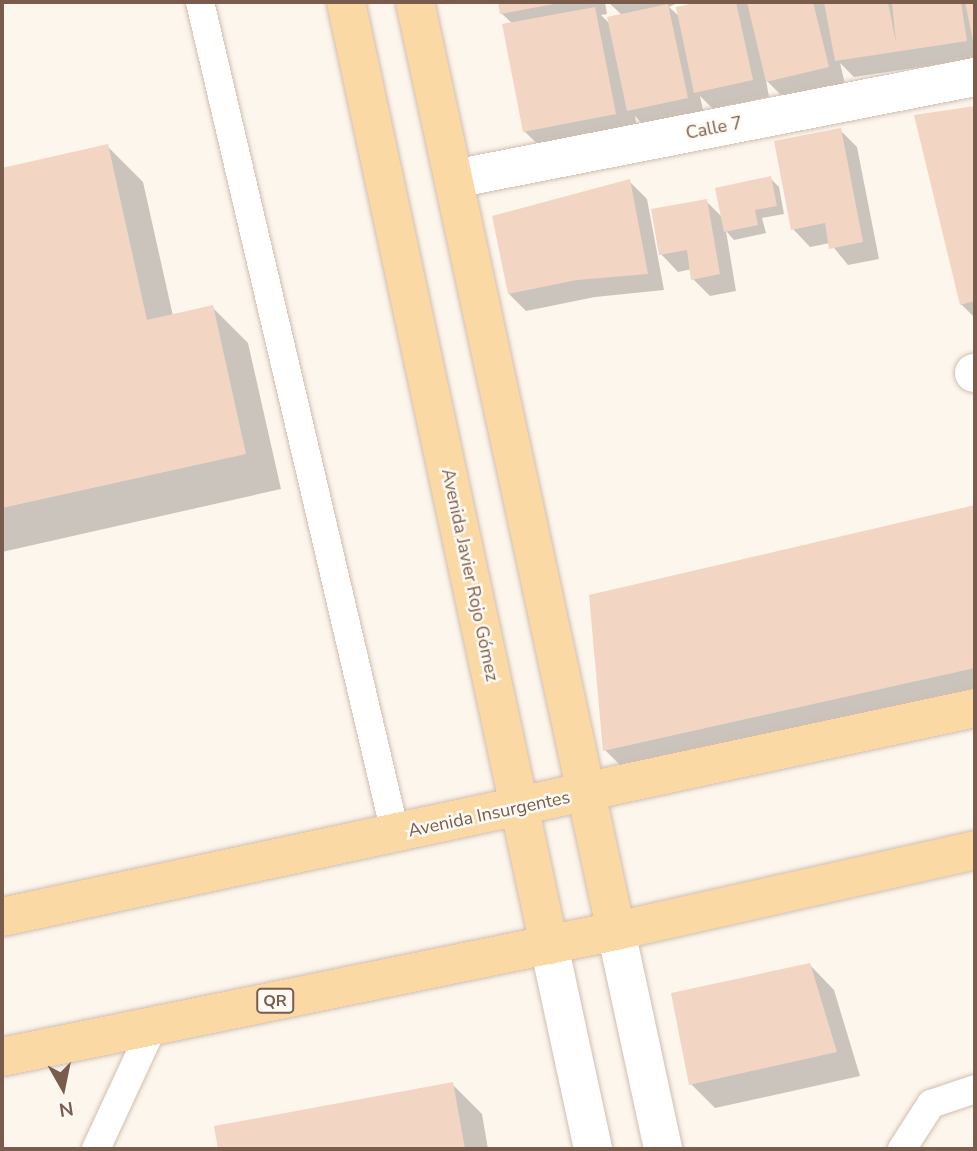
<!DOCTYPE html>
<html>
<head>
<meta charset="utf-8">
<style>
	body { margin:0 }
	#map { position:relative; width:977px; height:1151px; overflow:hidden; background:#fdf6ec; font-family:"Nunito Sans",sans-serif }
	div>[style] { position:absolute }
	[style*='--x'] { left:calc(var(--x)*1px); top:calc(var(--y)*1px); width:calc(var(--w)*1px); rotate:calc(var(--a)*1deg) }
	.shadow>* { inset:0; background:#0003 }
	.building>* { inset:0; background:#f3d5c3 }
	.roads { filter:drop-shadow(0 0 2px #d1beb0) drop-shadow(0 0 2px #d1beb0) }
	.lane>* { height:28px; margin:-14px; padding:0 14px; transform-origin:14px; border-radius:14px; background:#fff }
	.street>* { height:38px; margin:-19px; padding:0 19px; transform-origin:19px; border-radius:19px; background:#fff }
	.secondary>* { height:38px; margin:-19px; padding:0 19px; transform-origin:19px; border-radius:19px; background:#fff }
	.primary>* { height:38px; margin:-19px; padding:0 19px; transform-origin:19px; border-radius:19px; background:#fbd9a5 }
	span { translate:-50% -50%; white-space:nowrap; text-align:center; line-height:1.15; -webkit-text-stroke:5px #fffaf3; paint-order:stroke }
	.shield-label span { padding:2px 5px; background:#fffaf3; border:2px solid; border-radius:5px; -webkit-text-stroke-width:0 }
	.shield-label { font-size:16px; color:#7a5c4d; font-weight:700 }
	.street-label { font-size:18px; color:#7a5c4d }
	.frame { position:absolute; inset:0; border:4px solid #7a5c4d; pointer-events:none }
	.north { position:absolute; left:28px; top:1053px; width:70px; height:70px; -webkit-text-stroke:5px #fffaf3; paint-order:stroke; rotate:171deg; font-size:19px; font-weight:700; line-height:28px; text-align:center; color:#7a5c4d }
	.north::after { content:''; display:block; margin:auto; width:24px; height:32px; background:#7a5c4d; clip-path:polygon(50% 0,100% 100%,50% 72%,0 100%) }
</style>
</head>
<body>
<div id="map">
	<div class="shadow">
		<div style="clip-path:polygon(499px 2px,605px 2px,607px 14px,601px 15px,611px 25px,622px 15px,608px 2px,679px 2px,669px 7px,681px 18px,678px 8px,707px 2px,975px 2px,975px 59px,854px 77px,840px 63px,845px 84px,785px 99px,766px 80px,769px 97px,713px 109px,700px 96px,704px 115px,645px 127px,635px 116px,639px 138px,549px 155px,524px 131px,513px 24px,501px 13px)"></div>
		<div style="clip-path:polygon(975px 107px,975px 318px,961px 304px,916px 116px)"></div>
		<div style="clip-path:polygon(840px 130px,857px 147px,879px 259px,848px 265px,830px 243px,810px 247px,793px 229px)"></div>
		<div style="clip-path:polygon(107px 146px,143px 182px,173px 316px,212px 307px,248px 343px,281px 489px,2px 552px,2px 169px)"></div>
		<div style="clip-path:polygon(770px 178px,779px 187px,784px 214px,762px 218px,766px 233px,734px 240px,726px 231px,736px 291px,710px 296px,693px 279px,692px 269px,678px 272px,661px 254px,706px 201px,723px 218px)"></div>
		<div style="clip-path:polygon(629px 181px,647px 199px,664px 290px,595px 297px,526px 311px,509px 294px)"></div>
		<div style="clip-path:polygon(975px 507px,975px 700px,629px 774px,605px 750px,591px 597px)"></div>
		<div style="clip-path:polygon(810px 965px,834px 990px,860px 1076px,715px 1108px,691px 1084px)"></div>
		<div style="clip-path:polygon(452px 1084px,482px 1114px,488px 1149px,220px 1149px,216px 1127px)"></div>
	</div>
	<div class="building">
		<div style="clip-path:polygon(498px 2px,559px 2px,560px 3px,500px 14px)"></div>
		<div style="clip-path:polygon(699px 2px,736px 2px,753px 80px,694px 93px,676px 7px)"></div>
		<div style="clip-path:polygon(747px 2px,813px 2px,829px 67px,766px 82px)"></div>
		<div style="clip-path:polygon(824px 2px,888px 2px,896px 43px,892px 2px,961px 2px,967px 41px,835px 61px)"></div>
		<div style="clip-path:polygon(965px 2px,975px 2px,975px 41px,973px 41px)"></div>
		<div style="clip-path:polygon(668px 4px,688px 98px,627px 111px,607px 17px)"></div>
		<div style="clip-path:polygon(595px 7px,616px 114px,523px 132px,502px 24px)"></div>
		<div style="clip-path:polygon(975px 106px,975px 301px,960px 305px,914px 115px)"></div>
		<div style="clip-path:polygon(841px 128px,863px 242px,829px 249px,825px 223px,791px 230px,774px 141px)"></div>
		<div style="clip-path:polygon(108px 144px,147px 320px,213px 305px,246px 454px,2px 508px,2px 168px)"></div>
		<div style="clip-path:polygon(771px 176px,777px 206px,755px 210px,758px 225px,724px 232px,715px 188px)"></div>
		<div style="clip-path:polygon(630px 179px,648px 274px,577px 280px,508px 294px,492px 216px)"></div>
		<div style="clip-path:polygon(707px 199px,720px 274px,691px 280px,687px 250px,659px 255px,651px 209px)"></div>
		<div style="clip-path:polygon(975px 505px,975px 668px,603px 751px,589px 595px)"></div>
		<div style="clip-path:polygon(810px 963px,837px 1052px,689px 1085px,671px 993px)"></div>
		<div style="clip-path:polygon(453px 1082px,465px 1149px,218px 1149px,214px 1126px)"></div>
	</div>
	<div class="roads">
		<div class="lane">
			<div style="--x:200;--y:2;--w:854;--a:76.79"></div>
			<div style="--x:96;--y:1149;--w:136;--a:-65.1"></div>
			<div style="--x:902;--y:1149;--w:54;--a:-57.2"></div>
			<div style="--x:931;--y:1104;--w:46;--a:-18.8"></div>
		</div>
		<div class="street">
			<div style="--x:454;--y:179;--w:531;--a:-11.08"></div>
			<div style="--x:974;--y:373;--w:1;--a:0"></div>
		</div>
		<div class="secondary">
			<div style="--x:616;--y:931;--w:223;--a:77.8"></div>
			<div style="--x:549;--y:945;--w:209;--a:77.8"></div>
		</div>
		<div class="primary">
			<div style="--x:346;--y:2;--w:965;--a:77.85"></div>
			<div style="--x:415;--y:2;--w:950;--a:77.79"></div>
			<div style="--x:2;--y:917;--w:995;--a:-12.12"></div>
			<div style="--x:2;--y:1057;--w:627;--a:-11.6"></div>
			<div style="--x:616;--y:931;--w:368;--a:-12.7"></div>
		</div>
	</div>
	<div class="shield-label">
		<span style="left:275px;top:1001px">QR</span>
	</div>
	<div class="street-label">
		<span style="left:714px;top:128px;rotate:-11deg">Calle 7</span>
		<span style="left:470px;top:575px;rotate:78deg">Avenida Javier Rojo Gómez</span>
		<span style="left:489px;top:814px;rotate:-12deg">Avenida Insurgentes</span>
	</div>
	<div class="frame"></div>
	<div class="north">N</div>
</div>
</body>
</html>
